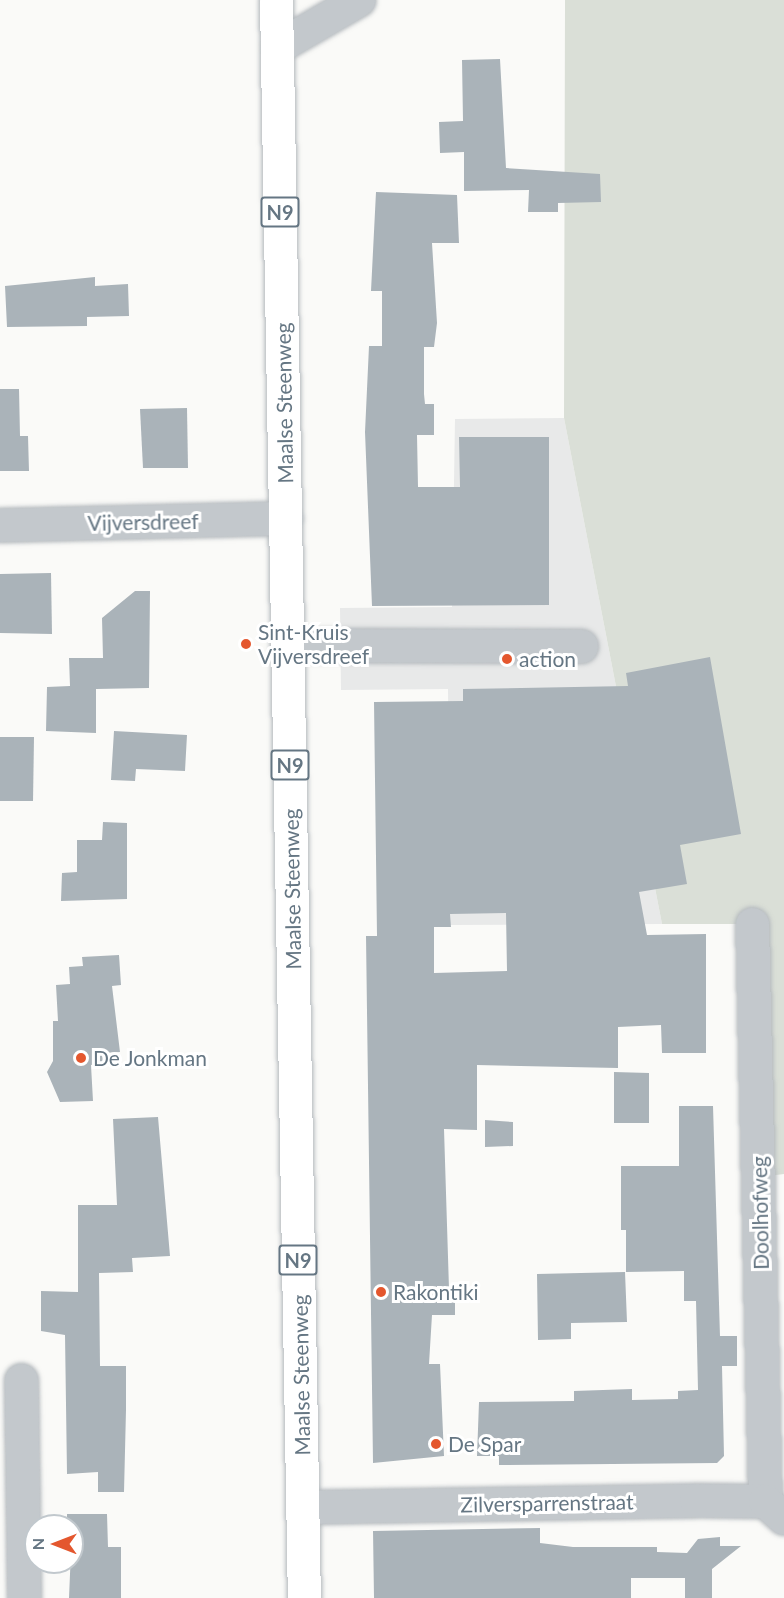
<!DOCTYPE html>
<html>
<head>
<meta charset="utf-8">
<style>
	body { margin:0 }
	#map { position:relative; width:784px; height:1598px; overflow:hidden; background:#fafaf8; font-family:Lato,sans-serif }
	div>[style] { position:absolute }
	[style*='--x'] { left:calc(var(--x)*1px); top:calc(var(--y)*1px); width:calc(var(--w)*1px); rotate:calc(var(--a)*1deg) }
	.built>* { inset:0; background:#e8e9e9 }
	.green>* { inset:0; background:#dadfd7 }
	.building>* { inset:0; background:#aab3b9 }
	.roads { filter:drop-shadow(0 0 2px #b5babe) drop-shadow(0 0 2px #b5babe) }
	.minor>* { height:33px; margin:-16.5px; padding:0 16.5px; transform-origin:16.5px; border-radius:16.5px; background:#c3c8cc }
	.major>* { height:33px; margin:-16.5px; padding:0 16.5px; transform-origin:16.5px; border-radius:16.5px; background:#fff }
	.dots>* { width:16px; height:16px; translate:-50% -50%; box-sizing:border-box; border:3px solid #fff; border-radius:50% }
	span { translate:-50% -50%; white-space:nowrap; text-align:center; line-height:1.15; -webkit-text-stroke:6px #fff; paint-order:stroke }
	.shield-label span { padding:2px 4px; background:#fff; border:2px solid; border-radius:4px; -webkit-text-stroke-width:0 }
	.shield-label { font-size:20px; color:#657683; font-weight:700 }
	.street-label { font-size:21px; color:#657683 }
	.poi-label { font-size:21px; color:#657683 }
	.left { translate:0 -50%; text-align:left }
	.north { position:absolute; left:24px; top:1514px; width:60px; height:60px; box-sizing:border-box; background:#fff; border:2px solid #c1c8cd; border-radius:50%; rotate:270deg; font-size:16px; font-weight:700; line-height:24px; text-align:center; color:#657683 }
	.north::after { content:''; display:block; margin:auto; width:21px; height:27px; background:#e4572e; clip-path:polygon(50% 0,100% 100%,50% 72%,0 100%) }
</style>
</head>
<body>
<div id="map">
	<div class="built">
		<div style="clip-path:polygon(564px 418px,662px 924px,450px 925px,448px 689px,341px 690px,340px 608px,452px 607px,455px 419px)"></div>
	</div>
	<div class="green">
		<div style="clip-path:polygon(565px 0,784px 0,784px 1174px,760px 1177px,752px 924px,662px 924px,564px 418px)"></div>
	</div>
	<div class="building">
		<div style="clip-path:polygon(500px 59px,506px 168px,600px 174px,601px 202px,558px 203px,558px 212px,528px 212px,529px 190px,464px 191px,464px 152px,440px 153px,439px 122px,463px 121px,462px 60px)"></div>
		<div style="clip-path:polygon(376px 192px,457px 195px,459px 243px,432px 243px,437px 323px,434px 347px,424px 347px,424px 394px,425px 404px,434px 404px,434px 435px,417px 435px,418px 487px,460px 487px,459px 437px,549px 437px,549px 605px,372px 606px,365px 432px,369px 346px,382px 346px,382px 291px,371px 291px)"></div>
		<div style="clip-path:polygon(95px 277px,95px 286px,128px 284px,129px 316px,87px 317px,87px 326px,7px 327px,5px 286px)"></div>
		<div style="clip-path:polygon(0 389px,19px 389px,20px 436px,28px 436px,29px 471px,0 471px)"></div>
		<div style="clip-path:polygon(187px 408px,188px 468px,143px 468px,140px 409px)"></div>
		<div style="clip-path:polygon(51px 573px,52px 634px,0 633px,0 574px)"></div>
		<div style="clip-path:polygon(135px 591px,150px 591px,149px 688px,96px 689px,96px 733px,46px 731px,47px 687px,70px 686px,69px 658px,103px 658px,102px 618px)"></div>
		<div style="clip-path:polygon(evenodd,710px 657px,741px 834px,680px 845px,687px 884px,639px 892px,647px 935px,706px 934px,706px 1053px,662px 1053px,661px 1025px,618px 1027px,618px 1068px,477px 1065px,477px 1130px,444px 1129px,449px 1289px,455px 1289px,455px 1315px,432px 1315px,429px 1364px,440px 1364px,444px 1456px,373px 1463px,366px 936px,377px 936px,374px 702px,463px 701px,463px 689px,628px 686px,626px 673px,710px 657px,506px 913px,507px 971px,434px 973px,434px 927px,451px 927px,450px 914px,506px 913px)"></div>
		<div style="clip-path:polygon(114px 731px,187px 735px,185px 771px,136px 769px,135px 781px,111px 780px)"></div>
		<div style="clip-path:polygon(0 737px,34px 737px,33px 801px,0 801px)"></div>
		<div style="clip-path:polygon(103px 822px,127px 823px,127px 899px,61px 901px,62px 873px,77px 872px,77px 840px,102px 840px)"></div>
		<div style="clip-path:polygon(119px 955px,121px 985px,112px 986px,120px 1052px,102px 1053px,103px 1063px,91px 1065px,93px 1101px,60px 1102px,47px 1072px,53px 1061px,53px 1021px,58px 1021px,56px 985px,70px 984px,69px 967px,83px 966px,82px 957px)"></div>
		<div style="clip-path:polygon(614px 1072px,649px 1073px,649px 1123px,614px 1123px)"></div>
		<div style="clip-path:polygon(679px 1106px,713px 1106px,720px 1336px,737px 1336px,737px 1366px,722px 1366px,724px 1456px,717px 1463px,499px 1465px,499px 1456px,477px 1456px,479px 1402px,574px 1401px,574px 1391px,632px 1389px,632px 1400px,678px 1399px,678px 1391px,698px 1390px,696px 1301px,684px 1301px,684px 1271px,626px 1272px,626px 1230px,621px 1230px,621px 1166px,679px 1166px)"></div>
		<div style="clip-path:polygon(158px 1117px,170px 1256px,132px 1258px,133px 1272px,99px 1273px,100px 1366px,126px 1366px,126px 1410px,124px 1492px,98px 1492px,98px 1472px,67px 1474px,65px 1335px,41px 1331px,41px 1291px,78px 1292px,78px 1205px,117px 1205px,113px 1119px)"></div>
		<div style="clip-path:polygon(485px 1120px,513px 1122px,513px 1146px,485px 1147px)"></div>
		<div style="clip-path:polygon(625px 1272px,627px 1322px,571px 1323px,571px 1339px,538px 1340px,537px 1274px)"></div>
		<div style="clip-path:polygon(67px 1514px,107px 1514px,108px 1547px,121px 1547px,121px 1598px,69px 1598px,72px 1526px,67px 1526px)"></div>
		<div style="clip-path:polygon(540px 1528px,540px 1543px,573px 1547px,657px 1547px,657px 1552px,687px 1553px,698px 1539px,720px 1537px,720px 1546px,741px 1546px,712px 1569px,712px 1598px,685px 1598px,685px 1578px,631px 1578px,631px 1598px,374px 1598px,373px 1531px)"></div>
	</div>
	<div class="roads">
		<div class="minor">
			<div style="--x:277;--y:47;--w:94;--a:-30.1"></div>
			<div style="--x:0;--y:525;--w:286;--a:-1.4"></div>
			<div style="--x:288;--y:645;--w:293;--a:0.2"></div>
			<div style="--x:752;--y:924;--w:577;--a:88.71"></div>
			<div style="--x:21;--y:1380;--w:218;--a:89.2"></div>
			<div style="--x:303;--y:1507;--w:393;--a:-1"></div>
			<div style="--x:696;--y:1500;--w:69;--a:0.8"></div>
			<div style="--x:765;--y:1501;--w:25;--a:42"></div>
		</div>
		<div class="major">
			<div style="--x:276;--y:0;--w:1598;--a:89"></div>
		</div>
	</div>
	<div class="dots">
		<div style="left:246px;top:644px;background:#e4572e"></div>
		<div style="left:507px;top:659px;background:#e4572e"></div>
		<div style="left:81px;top:1058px;background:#e4572e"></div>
		<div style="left:381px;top:1292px;background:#e4572e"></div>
		<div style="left:436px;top:1444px;background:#e4572e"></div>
	</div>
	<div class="shield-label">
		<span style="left:280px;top:212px">N9</span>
		<span style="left:290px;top:765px">N9</span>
		<span style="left:298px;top:1260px">N9</span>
	</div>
	<div class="street-label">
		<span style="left:284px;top:403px;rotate:-91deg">Maalse Steenweg</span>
		<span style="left:143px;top:522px;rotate:-1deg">Vijversdreef</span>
		<span style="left:292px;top:889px;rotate:-91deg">Maalse Steenweg</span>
		<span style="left:760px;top:1213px;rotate:-91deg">Doolhofweg</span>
		<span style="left:301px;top:1375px;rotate:-91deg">Maalse Steenweg</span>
		<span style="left:547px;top:1503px;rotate:-1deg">Zilversparrenstraat</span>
	</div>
	<div class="poi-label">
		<span class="left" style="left:258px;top:644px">Sint-Kruis<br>Vijversdreef</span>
		<span class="left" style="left:519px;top:659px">action</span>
		<span class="left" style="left:93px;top:1058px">De Jonkman</span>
		<span class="left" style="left:393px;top:1292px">Rakontiki</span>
		<span class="left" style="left:448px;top:1444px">De Spar</span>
	</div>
	<div class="north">N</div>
</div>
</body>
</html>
